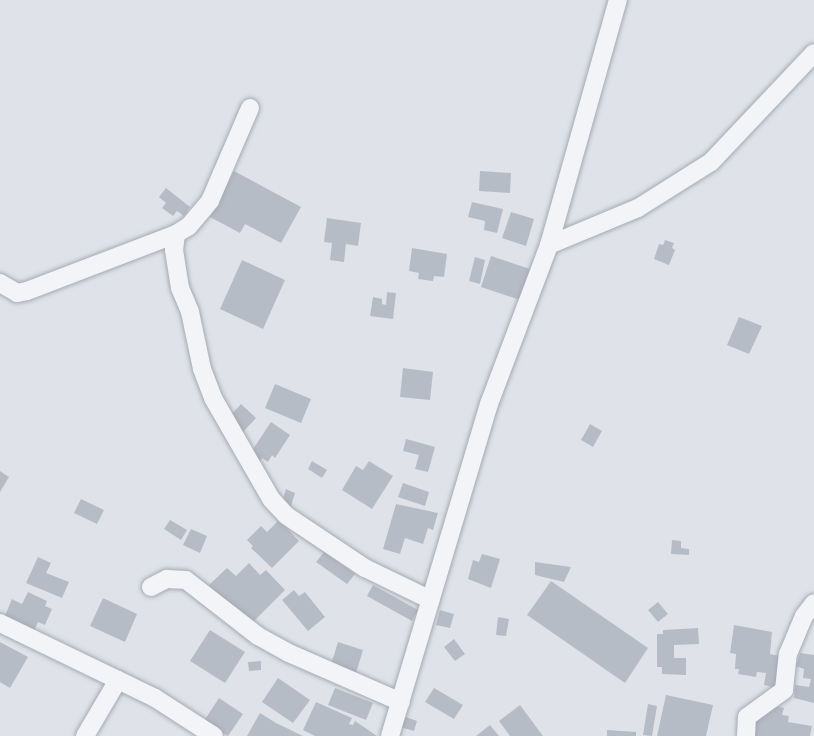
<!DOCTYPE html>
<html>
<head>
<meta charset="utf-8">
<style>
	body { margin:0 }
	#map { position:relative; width:814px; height:736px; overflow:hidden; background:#dfe3e9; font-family:"Exo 2",sans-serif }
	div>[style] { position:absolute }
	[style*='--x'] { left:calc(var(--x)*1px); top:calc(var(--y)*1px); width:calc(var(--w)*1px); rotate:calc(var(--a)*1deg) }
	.building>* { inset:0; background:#b6bcc6 }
	.roads { filter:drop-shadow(0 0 2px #a4aab3) drop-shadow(0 0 2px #a4aab3) }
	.minor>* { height:18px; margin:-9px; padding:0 9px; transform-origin:9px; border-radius:9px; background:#f2f4f7 }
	span { translate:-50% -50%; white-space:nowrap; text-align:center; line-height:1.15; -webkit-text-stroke:4.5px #eff2f6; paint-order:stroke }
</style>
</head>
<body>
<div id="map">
	<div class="building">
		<div style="clip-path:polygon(234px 171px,301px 207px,281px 243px,245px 224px,240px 233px,210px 217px)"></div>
		<div style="clip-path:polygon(480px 171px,511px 173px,510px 193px,479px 191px)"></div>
		<div style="clip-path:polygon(166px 188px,190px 207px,184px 216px,177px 211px,173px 216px,162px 208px,166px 203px,159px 197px)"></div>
		<div style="clip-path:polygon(472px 202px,503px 209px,497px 233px,484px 230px,485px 221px,468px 217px)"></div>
		<div style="clip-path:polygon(511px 212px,534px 219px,526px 246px,502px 238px)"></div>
		<div style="clip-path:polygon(327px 218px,361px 223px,358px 246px,346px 244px,344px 262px,330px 260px,332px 243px,324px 242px)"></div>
		<div style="clip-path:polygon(665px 240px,674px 243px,672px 248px,675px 250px,669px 265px,654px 259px,659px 244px,663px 245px)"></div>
		<div style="clip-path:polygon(412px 248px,447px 254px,444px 277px,434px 276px,433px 281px,418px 279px,419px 273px,409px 271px)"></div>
		<div style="clip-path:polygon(491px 256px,530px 269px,520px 300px,481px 287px)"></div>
		<div style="clip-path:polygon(475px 257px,485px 260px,480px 284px,469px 281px)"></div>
		<div style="clip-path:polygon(242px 260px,285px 280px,263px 329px,220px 309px)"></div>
		<div style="clip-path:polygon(387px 292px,396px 293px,393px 319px,370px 316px,373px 297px,382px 299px,382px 304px,386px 305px)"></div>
		<div style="clip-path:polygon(739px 317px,762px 326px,749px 354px,727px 345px)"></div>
		<div style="clip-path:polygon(403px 368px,433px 372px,430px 400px,400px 397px)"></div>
		<div style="clip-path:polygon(275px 384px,311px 399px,301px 423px,265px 408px)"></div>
		<div style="clip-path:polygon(241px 404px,256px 418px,243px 432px,228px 418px)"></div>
		<div style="clip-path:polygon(271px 422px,290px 435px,275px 458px,272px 455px,268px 462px,262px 458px,257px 465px,247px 458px)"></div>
		<div style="clip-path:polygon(590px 424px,602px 431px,593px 447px,581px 440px)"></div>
		<div style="clip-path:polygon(406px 439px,435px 447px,428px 472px,415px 469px,419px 455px,403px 451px)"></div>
		<div style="clip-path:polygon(312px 461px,327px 470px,322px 478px,308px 469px)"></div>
		<div style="clip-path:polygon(369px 461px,393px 476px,372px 509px,342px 490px,356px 466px,363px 470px)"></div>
		<div style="clip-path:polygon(0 471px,9px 477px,0 492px)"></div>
		<div style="clip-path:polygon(403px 483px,429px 492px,425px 506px,398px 497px)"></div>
		<div style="clip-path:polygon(286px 489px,295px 493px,290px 509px,281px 506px)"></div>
		<div style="clip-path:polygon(81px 499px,104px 510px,97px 524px,74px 513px)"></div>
		<div style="clip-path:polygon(396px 504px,438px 513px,433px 530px,428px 528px,423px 544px,405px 538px,400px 554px,383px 549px)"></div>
		<div style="clip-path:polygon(170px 520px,187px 530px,181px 540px,164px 529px)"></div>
		<div style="clip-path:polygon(279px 520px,299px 541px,272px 568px,251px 548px,253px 546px,247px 540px,261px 526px,267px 532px)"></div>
		<div style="clip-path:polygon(191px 529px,207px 536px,200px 553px,183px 545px)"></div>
		<div style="clip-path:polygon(672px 540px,681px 541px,681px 548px,689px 549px,689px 555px,671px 554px)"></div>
		<div style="clip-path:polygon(324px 552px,355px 574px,347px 584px,316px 562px)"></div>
		<div style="clip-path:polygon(482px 554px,500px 559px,491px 588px,468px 579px,473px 560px,479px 562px)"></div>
		<div style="clip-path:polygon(38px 557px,51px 563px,46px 573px,69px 582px,62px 598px,26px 583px)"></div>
		<div style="clip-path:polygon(535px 562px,571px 567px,564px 582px,535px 575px)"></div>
		<div style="clip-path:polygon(249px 563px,260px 575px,266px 570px,285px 590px,252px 623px,236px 607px,233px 610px,209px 585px,227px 568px,236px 576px)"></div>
		<div style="clip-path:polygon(551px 581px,648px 648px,625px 683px,527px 615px)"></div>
		<div style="clip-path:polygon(373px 585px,418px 610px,412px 621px,367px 596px)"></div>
		<div style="clip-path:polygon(294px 590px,299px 596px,305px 592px,325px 617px,308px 631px,282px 600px)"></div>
		<div style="clip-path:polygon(28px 592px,47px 601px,45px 606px,52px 609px,45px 625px,38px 622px,32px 635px,2px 623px,12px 599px,22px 604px)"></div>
		<div style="clip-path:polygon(103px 598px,137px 614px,125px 642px,90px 626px)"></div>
		<div style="clip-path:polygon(658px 602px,668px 614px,658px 622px,648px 610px)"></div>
		<div style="clip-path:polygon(440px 610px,454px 614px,450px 628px,436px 625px)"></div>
		<div style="clip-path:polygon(498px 617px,509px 619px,506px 636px,496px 635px)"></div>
		<div style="clip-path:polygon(734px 625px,772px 632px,770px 654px,784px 657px,778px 688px,764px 685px,766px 673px,757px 672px,756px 677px,738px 674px,739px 669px,735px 669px,736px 654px,730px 653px)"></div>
		<div style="clip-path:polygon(698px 628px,699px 644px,674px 645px,674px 658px,686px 658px,686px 675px,662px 674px,662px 667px,657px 667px,657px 634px,663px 634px,663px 630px)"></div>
		<div style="clip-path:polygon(210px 630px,245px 652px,225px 683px,190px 661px)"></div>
		<div style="clip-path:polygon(454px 639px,465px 654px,455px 661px,444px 647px)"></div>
		<div style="clip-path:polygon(0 642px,28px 657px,10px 688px,0 682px)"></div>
		<div style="clip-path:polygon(338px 642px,363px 650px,355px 676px,330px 668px)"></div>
		<div style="clip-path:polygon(800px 653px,814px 655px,814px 703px,794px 698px,795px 685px,809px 687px,811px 679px,803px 678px,804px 669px,796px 666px)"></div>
		<div style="clip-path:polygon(261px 661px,261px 670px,249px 671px,248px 662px)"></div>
		<div style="clip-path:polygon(278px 678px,310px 700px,293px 723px,262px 702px)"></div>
		<div style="clip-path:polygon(335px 688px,373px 703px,366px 720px,328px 705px)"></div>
		<div style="clip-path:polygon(434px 688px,463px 705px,454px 719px,425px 702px)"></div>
		<div style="clip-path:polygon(666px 695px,713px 705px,706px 736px,657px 736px)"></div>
		<div style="clip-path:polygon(219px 698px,243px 714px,228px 736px,204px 721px)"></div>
		<div style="clip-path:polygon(316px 702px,352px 718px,349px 724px,353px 725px,355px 721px,377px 736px,315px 736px,303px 730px)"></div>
		<div style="clip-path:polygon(648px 704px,657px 706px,652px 736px,643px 735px)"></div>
		<div style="clip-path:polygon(768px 704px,784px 708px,782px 715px,789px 716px,788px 722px,812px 726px,810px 736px,753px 736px,757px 714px,766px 715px)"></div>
		<div style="clip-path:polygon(520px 705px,543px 736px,510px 736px,499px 721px)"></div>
		<div style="clip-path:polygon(260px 713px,276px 723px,303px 736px,247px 736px)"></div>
		<div style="clip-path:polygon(403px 716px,417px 721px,414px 731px,400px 727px)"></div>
		<div style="clip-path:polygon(490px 725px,499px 736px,476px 736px)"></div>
		<div style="clip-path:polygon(607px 730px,636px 732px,636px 736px,607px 736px)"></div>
	</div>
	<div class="roads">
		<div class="minor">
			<div style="--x:250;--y:108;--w:101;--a:113.3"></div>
			<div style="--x:210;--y:201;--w:33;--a:130"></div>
			<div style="--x:189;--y:226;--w:15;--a:148"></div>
			<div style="--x:176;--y:234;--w:16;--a:97"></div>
			<div style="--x:174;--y:250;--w:38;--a:81"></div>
			<div style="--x:180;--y:288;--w:26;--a:67"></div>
			<div style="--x:190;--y:312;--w:58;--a:78.1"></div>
			<div style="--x:202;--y:369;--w:31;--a:69"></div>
			<div style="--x:213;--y:398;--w:116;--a:60.1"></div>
			<div style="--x:271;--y:499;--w:23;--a:47"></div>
			<div style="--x:287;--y:516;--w:94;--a:33.7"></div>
			<div style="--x:365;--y:568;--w:73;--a:25.9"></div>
			<div style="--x:549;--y:245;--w:96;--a:-22.6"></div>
			<div style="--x:638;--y:208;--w:86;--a:-32.2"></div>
			<div style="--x:711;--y:162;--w:150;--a:-46.6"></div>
			<div style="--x:0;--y:283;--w:20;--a:30"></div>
			<div style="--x:17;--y:293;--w:10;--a:-11"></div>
			<div style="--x:27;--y:291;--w:160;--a:-20.9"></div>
			<div style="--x:151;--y:587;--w:18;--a:-27"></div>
			<div style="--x:167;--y:579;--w:19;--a:3"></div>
			<div style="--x:186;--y:580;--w:91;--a:37.9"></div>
			<div style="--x:258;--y:636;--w:35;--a:29"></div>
			<div style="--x:289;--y:653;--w:122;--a:23.6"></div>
			<div style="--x:0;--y:623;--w:172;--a:25.8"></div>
			<div style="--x:155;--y:698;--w:70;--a:32.8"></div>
			<div style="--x:85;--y:736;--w:65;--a:-59.5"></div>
			<div style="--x:390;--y:736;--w:346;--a:-73.4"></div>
			<div style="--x:489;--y:404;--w:170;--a:-69.3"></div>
			<div style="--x:549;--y:245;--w:255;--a:-74.3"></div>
			<div style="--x:746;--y:736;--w:19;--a:-87"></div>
			<div style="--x:747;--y:717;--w:46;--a:-36.1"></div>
			<div style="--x:784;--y:690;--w:36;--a:-84"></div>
			<div style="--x:788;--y:654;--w:41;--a:-67.2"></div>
			<div style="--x:804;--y:616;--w:16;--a:-52"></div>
		</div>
	</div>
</div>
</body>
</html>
